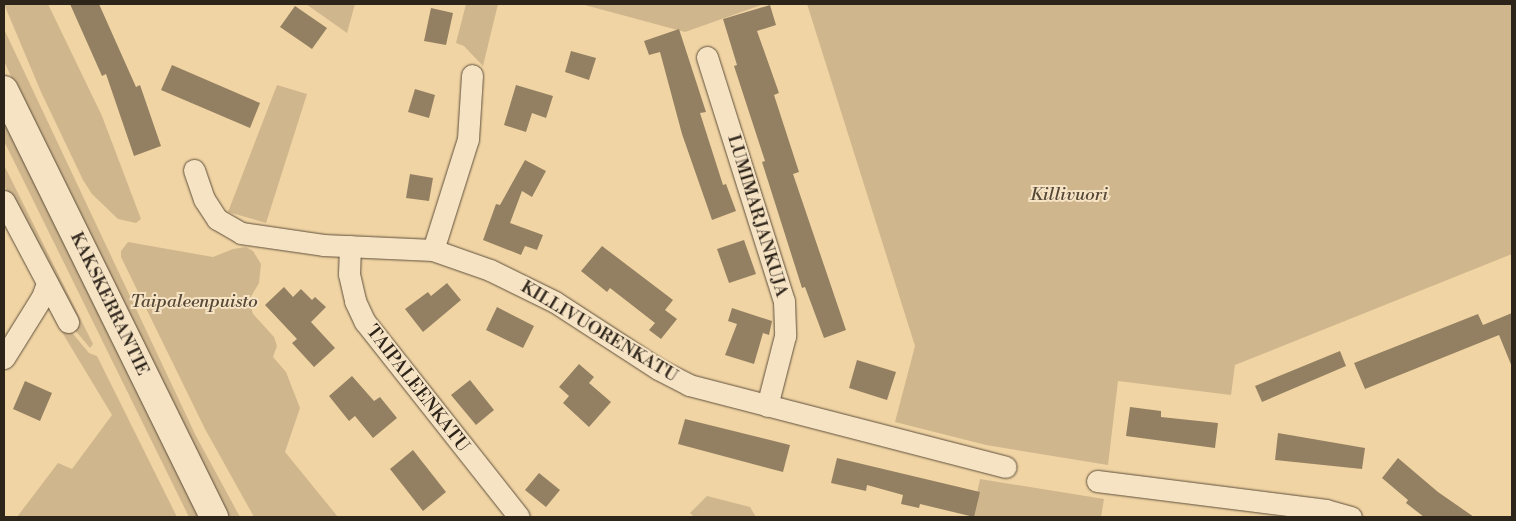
<!DOCTYPE html>
<html>
<head>
<meta charset="utf-8">
<style>
	body { margin:0 }
	#map { position:relative; width:1516px; height:521px; overflow:hidden; background:#f1d4a4; font-family:"Libre Bodoni",serif }
	div>[style] { position:absolute }
	[style*='--x'] { left:calc(var(--x)*1px); top:calc(var(--y)*1px); width:calc(var(--w)*1px); rotate:calc(var(--a)*1deg) }
	.green>* { inset:0; background:#d0b68d }
	.building>* { inset:0; background:#938062 }
	.roads { filter:drop-shadow(0 0 1px #5e503c) drop-shadow(0 0 1px #5e503c) }
	.street>* { height:21px; margin:-10.5px; padding:0 10.5px; transform-origin:10.5px; border-radius:10.5px; background:#f6e3c4 }
	.secondary>* { height:28px; margin:-14px; padding:0 14px; transform-origin:14px; border-radius:14px; background:#f6e3c4 }
	span { translate:-50% -50%; white-space:nowrap; text-align:center; line-height:1.15; -webkit-text-stroke:4px #f6e3c4; paint-order:stroke }
	.park-label { font-size:18px; color:#564837; font-style:italic }
	.street-label { font-size:18px; color:#2d241a }
	.frame { position:absolute; inset:0; border:5px solid #2d241a; pointer-events:none }
</style>
</head>
<body>
<div id="map">
	<div class="green">
		<div style="clip-path:polygon(4px 4px,48px 4px,102px 116px,141px 219px,136px 223px,118px 219px,92px 194px,83px 180px,41px 92px)"></div>
		<div style="clip-path:polygon(306px 4px,355px 4px,347px 33px)"></div>
		<div style="clip-path:polygon(466px 4px,498px 4px,483px 66px,464px 46px,456px 43px)"></div>
		<div style="clip-path:polygon(581px 4px,764px 4px,685px 32px)"></div>
		<div style="clip-path:polygon(807px 4px,1512px 4px,1512px 254px,1235px 365px,1231px 395px,1118px 381px,1108px 465px,986px 445px,895px 422px,915px 346px)"></div>
		<div style="clip-path:polygon(4px 29px,196px 436px,240px 517px,226px 517px,38px 136px,4px 61px)"></div>
		<div style="clip-path:polygon(277px 85px,307px 94px,266px 223px,228px 212px)"></div>
		<div style="clip-path:polygon(4px 115px,201px 517px,189px 517px,4px 141px)"></div>
		<div style="clip-path:polygon(4px 165px,93px 344px,90px 348px,75px 330px,80px 324px,42px 248px,37px 251px,4px 185px)"></div>
		<div style="clip-path:polygon(128px 242px,213px 257px,233px 249px,246px 247px,253px 251px,261px 264px,259px 283px,249px 300px,253px 314px,274px 337px,277px 346px,273px 357px,286px 372px,300px 408px,285px 452px,338px 517px,254px 517px,205px 429px,121px 257px,121px 251px)"></div>
		<div style="clip-path:polygon(51px 314px,58px 316px,89px 353px,97px 356px,177px 517px,17px 517px,58px 463px,72px 469px,112px 415px)"></div>
		<div style="clip-path:polygon(980px 479px,1104px 499px,1101px 517px,972px 517px)"></div>
		<div style="clip-path:polygon(707px 496px,750px 507px,756px 517px,694px 517px,690px 513px)"></div>
	</div>
	<div class="building">
		<div style="clip-path:polygon(70px 4px,99px 4px,136px 87px,140px 85px,161px 146px,134px 156px,106px 74px,102px 76px)"></div>
		<div style="clip-path:polygon(770px 5px,776px 25px,757px 31px,779px 93px,774px 95px,799px 172px,793px 174px,846px 330px,824px 338px,805px 287px,802px 288px,762px 162px,765px 161px,734px 66px,737px 65px,723px 19px)"></div>
		<div style="clip-path:polygon(295px 6px,327px 28px,312px 49px,280px 27px)"></div>
		<div style="clip-path:polygon(431px 8px,453px 13px,446px 45px,424px 41px)"></div>
		<div style="clip-path:polygon(679px 29px,706px 112px,700px 113px,723px 185px,726px 184px,736px 211px,712px 220px,682px 134px,660px 52px,649px 55px,644px 41px)"></div>
		<div style="clip-path:polygon(571px 51px,596px 58px,589px 80px,565px 72px)"></div>
		<div style="clip-path:polygon(172px 65px,260px 103px,250px 128px,161px 90px)"></div>
		<div style="clip-path:polygon(516px 85px,553px 96px,546px 118px,532px 113px,526px 132px,504px 125px)"></div>
		<div style="clip-path:polygon(415px 89px,435px 95px,429px 118px,408px 112px)"></div>
		<div style="clip-path:polygon(525px 160px,546px 171px,532px 197px,522px 191px,510px 223px,543px 235px,537px 250px,525px 246px,521px 255px,483px 240px,496px 204px,500px 205px)"></div>
		<div style="clip-path:polygon(410px 174px,433px 178px,429px 201px,406px 198px)"></div>
		<div style="clip-path:polygon(744px 240px,756px 274px,729px 283px,717px 249px)"></div>
		<div style="clip-path:polygon(602px 246px,673px 300px,665px 310px,677px 319px,661px 339px,649px 330px,655px 323px,610px 288px,607px 292px,581px 271px)"></div>
		<div style="clip-path:polygon(447px 283px,461px 300px,423px 332px,405px 309px,428px 292px,431px 296px)"></div>
		<div style="clip-path:polygon(284px 287px,293px 297px,301px 289px,312px 300px,315px 297px,326px 307px,311px 322px,335px 348px,314px 367px,292px 343px,297px 339px,265px 305px)"></div>
		<div style="clip-path:polygon(497px 307px,534px 326px,523px 348px,486px 330px)"></div>
		<div style="clip-path:polygon(732px 308px,772px 321px,769px 335px,763px 333px,754px 364px,725px 355px,737px 324px,728px 321px)"></div>
		<div style="clip-path:polygon(1512px 313px,1512px 367px,1499px 335px,1365px 389px,1354px 363px,1478px 314px,1483px 325px)"></div>
		<div style="clip-path:polygon(1340px 351px,1346px 366px,1262px 402px,1255px 386px)"></div>
		<div style="clip-path:polygon(857px 360px,896px 372px,887px 400px,849px 388px)"></div>
		<div style="clip-path:polygon(579px 364px,594px 377px,589px 383px,611px 402px,589px 427px,563px 403px,569px 396px,559px 387px)"></div>
		<div style="clip-path:polygon(352px 376px,374px 401px,380px 397px,397px 418px,373px 438px,355px 416px,349px 421px,329px 396px)"></div>
		<div style="clip-path:polygon(470px 380px,494px 410px,476px 425px,451px 395px)"></div>
		<div style="clip-path:polygon(25px 381px,52px 393px,40px 421px,13px 409px)"></div>
		<div style="clip-path:polygon(1130px 407px,1161px 411px,1161px 417px,1218px 423px,1215px 448px,1126px 436px)"></div>
		<div style="clip-path:polygon(685px 419px,790px 445px,783px 472px,678px 444px)"></div>
		<div style="clip-path:polygon(1278px 433px,1365px 448px,1362px 469px,1275px 460px)"></div>
		<div style="clip-path:polygon(413px 450px,446px 492px,423px 511px,390px 469px)"></div>
		<div style="clip-path:polygon(837px 458px,980px 492px,974px 517px,920px 504px,919px 508px,901px 504px,903px 495px,867px 485px,866px 491px,831px 483px)"></div>
		<div style="clip-path:polygon(1398px 458px,1438px 492px,1474px 517px,1424px 517px,1406px 503px,1408px 500px,1382px 478px)"></div>
		<div style="clip-path:polygon(539px 473px,560px 490px,546px 507px,525px 490px)"></div>
	</div>
	<div class="roads">
		<div class="street">
			<div style="--x:707;--y:57;--w:256;--a:72.5"></div>
			<div style="--x:784;--y:301;--w:35;--a:88"></div>
			<div style="--x:785;--y:336;--w:72;--a:104.4"></div>
			<div style="--x:194;--y:170;--w:31;--a:71"></div>
			<div style="--x:204;--y:199;--w:24;--a:57"></div>
			<div style="--x:217;--y:219;--w:28;--a:30"></div>
			<div style="--x:241;--y:233;--w:83;--a:8.3"></div>
			<div style="--x:323;--y:245;--w:110;--a:2.6"></div>
			<div style="--x:433;--y:250;--w:60;--a:19.3"></div>
			<div style="--x:490;--y:270;--w:72;--a:26.2"></div>
			<div style="--x:555;--y:302;--w:123;--a:33"></div>
			<div style="--x:658;--y:369;--w:35;--a:27"></div>
			<div style="--x:689;--y:385;--w:327;--a:14.5"></div>
			<div style="--x:4;--y:201;--w:137;--a:62.1"></div>
			<div style="--x:350;--y:246;--w:28;--a:92"></div>
			<div style="--x:349;--y:274;--w:28;--a:77"></div>
			<div style="--x:355;--y:301;--w:23;--a:65"></div>
			<div style="--x:365;--y:322;--w:248;--a:51.7"></div>
			<div style="--x:433;--y:250;--w:116;--a:-72.5"></div>
			<div style="--x:468;--y:139;--w:64;--a:-86.4"></div>
			<div style="--x:4;--y:358;--w:72;--a:-58.1"></div>
			<div style="--x:42;--y:297;--w:15;--a:-70"></div>
			<div style="--x:1097;--y:481;--w:231;--a:7.2"></div>
			<div style="--x:1326;--y:510;--w:26;--a:16"></div>
		</div>
		<div class="secondary">
			<div style="--x:4;--y:90;--w:476;--a:63.8"></div>
		</div>
	</div>
	<div class="park-label">
		<span style="left:1069px;top:195px">Killivuori</span>
		<span style="left:194px;top:302px">Taipaleenpuisto</span>
	</div>
	<div class="street-label">
		<span style="left:757px;top:216px;rotate:73deg">LUMIMARJANKUJA</span>
		<span style="left:109px;top:304px;rotate:64deg">KAKSKERRANTIE</span>
		<span style="left:599px;top:332px;rotate:31deg">KILLIVUORENKATU</span>
		<span style="left:417px;top:389px;rotate:52deg">TAIPALEENKATU</span>
	</div>
	<div class="frame"></div>
</div>
</body>
</html>
